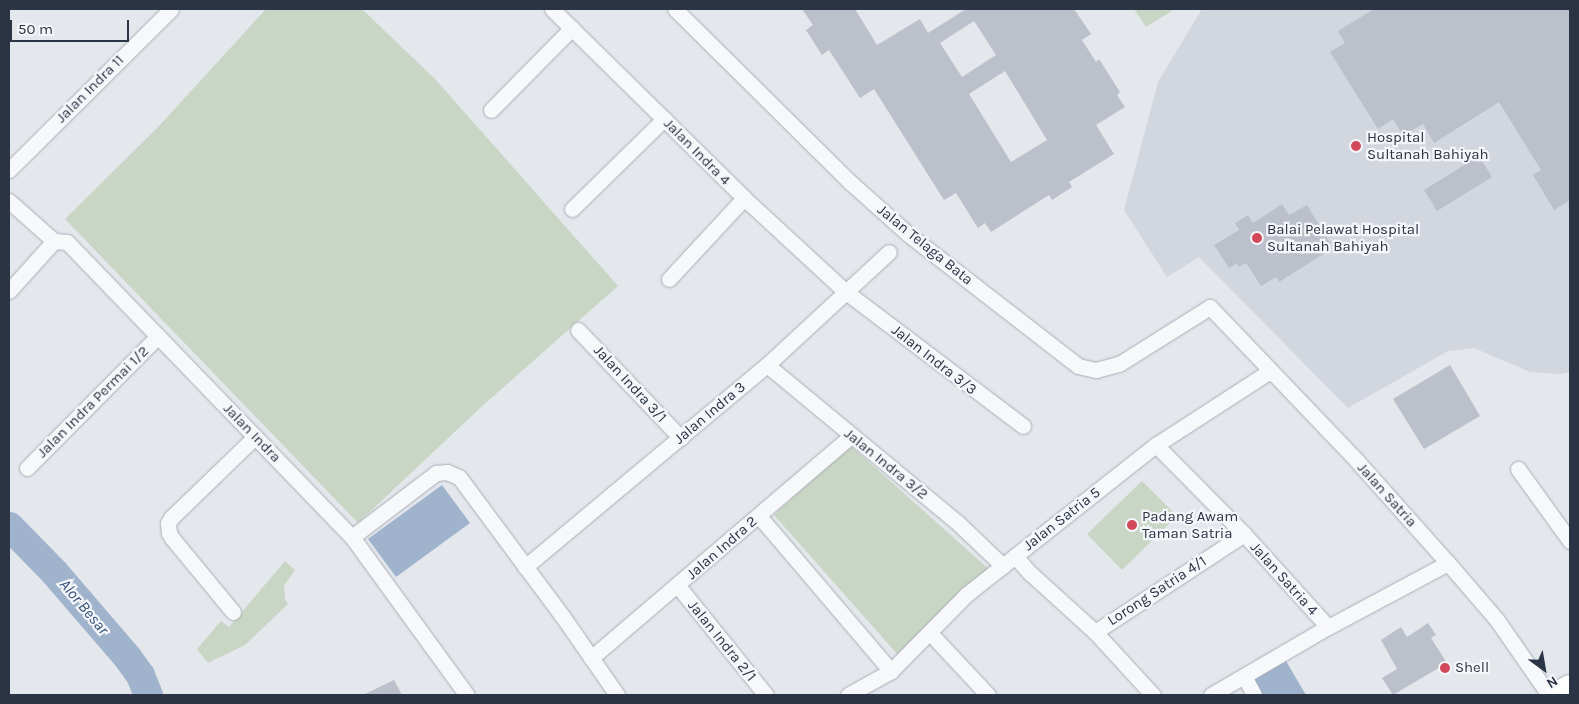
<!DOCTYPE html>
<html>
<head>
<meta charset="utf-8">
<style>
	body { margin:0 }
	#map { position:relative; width:1579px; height:704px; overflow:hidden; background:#e4e7ec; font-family:Karla,sans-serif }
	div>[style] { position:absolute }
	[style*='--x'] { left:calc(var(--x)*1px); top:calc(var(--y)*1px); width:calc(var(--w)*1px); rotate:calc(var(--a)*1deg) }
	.built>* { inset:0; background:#d2d6de }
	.green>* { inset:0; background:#c9d6c5 }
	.water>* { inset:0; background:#9fb4cc }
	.river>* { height:29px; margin:-14.5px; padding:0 14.5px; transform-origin:14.5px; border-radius:14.5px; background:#9fb4cc }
	.building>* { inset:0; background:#bbc0ca }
	.roads { filter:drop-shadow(0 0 1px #a9aeb7) drop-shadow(0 0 1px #a9aeb7) }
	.street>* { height:15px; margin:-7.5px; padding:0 7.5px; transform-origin:7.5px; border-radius:7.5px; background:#f7f8fa }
	.highway>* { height:26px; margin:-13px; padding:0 13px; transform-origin:13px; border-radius:13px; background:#fff }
	.dots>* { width:14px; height:14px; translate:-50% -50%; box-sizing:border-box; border:2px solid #f4f6f9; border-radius:50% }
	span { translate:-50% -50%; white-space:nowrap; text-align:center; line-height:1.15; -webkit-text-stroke:4.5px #f4f6f9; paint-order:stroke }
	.street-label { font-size:15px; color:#2b3445 }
	.poi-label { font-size:15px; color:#2b3445 }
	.left { translate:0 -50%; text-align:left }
	.water-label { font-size:16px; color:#34527a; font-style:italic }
	.frame { position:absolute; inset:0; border:10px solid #2b3445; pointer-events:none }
	.north { position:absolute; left:1519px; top:644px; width:50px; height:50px; -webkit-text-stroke:4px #f4f6f9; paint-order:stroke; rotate:148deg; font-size:14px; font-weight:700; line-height:20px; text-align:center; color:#2b3445 }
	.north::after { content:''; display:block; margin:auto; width:18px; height:22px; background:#2b3445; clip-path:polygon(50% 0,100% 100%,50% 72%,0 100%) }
	.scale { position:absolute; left:10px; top:20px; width:119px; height:22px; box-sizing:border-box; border:2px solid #2b3445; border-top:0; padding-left:6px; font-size:15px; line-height:18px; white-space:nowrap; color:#2b3445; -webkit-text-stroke:4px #f4f6f9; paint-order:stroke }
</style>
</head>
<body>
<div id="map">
	<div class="built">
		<div style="clip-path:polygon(1202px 9px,1570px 9px,1570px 372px,1561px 374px,1530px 372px,1474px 348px,1448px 351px,1348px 408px,1199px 257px,1167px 277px,1124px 210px,1158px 82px)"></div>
	</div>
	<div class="green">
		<div style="clip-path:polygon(266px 9px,362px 9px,435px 79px,618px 286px,480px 408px,358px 523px,65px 219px,159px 126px)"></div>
		<div style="clip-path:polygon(1134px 9px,1175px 9px,1146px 27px)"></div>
		<div style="clip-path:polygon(850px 445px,992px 572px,898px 655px,774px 515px)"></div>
		<div style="clip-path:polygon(1142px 481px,1177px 516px,1122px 570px,1087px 534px)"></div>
		<div style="clip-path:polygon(285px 561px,295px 570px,284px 586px,285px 599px,288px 604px,245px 645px,208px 663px,197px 649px,221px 621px,229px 627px)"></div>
	</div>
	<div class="water">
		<div style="clip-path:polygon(442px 485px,470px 523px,396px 577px,368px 539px)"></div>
		<div style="clip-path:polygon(1286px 661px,1306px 695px,1261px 695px,1252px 681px)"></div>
	</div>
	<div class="river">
		<div style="--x:9;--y:526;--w:64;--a:45.6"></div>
		<div style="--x:54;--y:572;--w:112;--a:49.3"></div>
		<div style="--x:127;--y:657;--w:22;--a:54"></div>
		<div style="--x:140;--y:675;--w:22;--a:68"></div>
	</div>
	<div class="building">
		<div style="clip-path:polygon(evenodd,802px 9px,855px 9px,877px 45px,920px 19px,928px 33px,966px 9px,1074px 9px,1091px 34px,1082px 40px,1096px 62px,1099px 59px,1120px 92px,1117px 95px,1125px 107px,1096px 125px,1114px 154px,1069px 182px,1072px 187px,1052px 200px,1049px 195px,991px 232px,985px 223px,978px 228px,956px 193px,944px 200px,874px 89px,860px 98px,829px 50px,822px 55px,806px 30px,813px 25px,802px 9px,974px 21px,996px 55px,962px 77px,940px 43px,974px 21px,802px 9px,1005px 71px,1047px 140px,1011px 162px,969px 94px,1005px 71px)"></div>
		<div style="clip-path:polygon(1374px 9px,1570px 9px,1570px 200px,1554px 210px,1533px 175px,1541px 170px,1499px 102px,1434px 143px,1423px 124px,1403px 136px,1393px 119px,1378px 129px,1330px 52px,1345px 43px,1338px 31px)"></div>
		<div style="clip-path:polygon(1479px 156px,1492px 177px,1437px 211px,1424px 190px)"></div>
		<div style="clip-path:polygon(1282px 204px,1289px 215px,1307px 205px,1330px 243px,1322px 248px,1325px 253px,1279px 282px,1276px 277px,1261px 286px,1246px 263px,1239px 267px,1237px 263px,1229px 268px,1214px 245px,1239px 230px,1235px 223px,1248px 215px,1253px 223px)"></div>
		<div style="clip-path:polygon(1450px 365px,1480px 416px,1424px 449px,1393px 399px)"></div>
		<div style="clip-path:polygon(1428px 623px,1436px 635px,1431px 638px,1447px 663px,1393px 695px,1382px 678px,1397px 669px,1381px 640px,1401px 627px,1407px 637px)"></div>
		<div style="clip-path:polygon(394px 680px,402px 695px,363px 695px)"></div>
	</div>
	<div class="roads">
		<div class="street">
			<div style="--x:552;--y:9;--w:269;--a:44.5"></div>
			<div style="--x:744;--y:198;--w:139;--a:42.7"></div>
			<div style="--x:846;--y:292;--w:222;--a:37.1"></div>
			<div style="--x:675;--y:9;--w:247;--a:44.7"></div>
			<div style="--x:851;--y:183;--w:76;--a:41.8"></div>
			<div style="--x:908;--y:234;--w:215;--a:37.8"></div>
			<div style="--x:1078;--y:366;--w:18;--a:13"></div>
			<div style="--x:1096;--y:370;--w:24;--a:-15"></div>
			<div style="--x:1119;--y:364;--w:107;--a:-32.1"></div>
			<div style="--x:1210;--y:307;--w:213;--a:46.3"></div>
			<div style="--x:1357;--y:461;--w:137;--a:48.3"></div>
			<div style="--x:1448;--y:563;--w:75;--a:49.3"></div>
			<div style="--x:1497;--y:620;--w:91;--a:55.3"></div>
			<div style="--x:491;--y:110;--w:115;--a:-45.4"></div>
			<div style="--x:9;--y:170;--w:228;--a:-44.8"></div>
			<div style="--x:9;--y:201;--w:60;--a:41.6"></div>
			<div style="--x:54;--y:241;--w:13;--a:4"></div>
			<div style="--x:67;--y:242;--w:410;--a:46"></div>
			<div style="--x:352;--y:537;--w:195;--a:54"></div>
			<div style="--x:572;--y:209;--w:129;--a:-44.4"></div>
			<div style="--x:669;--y:279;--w:110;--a:-47.2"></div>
			<div style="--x:9;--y:291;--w:67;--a:-48"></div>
			<div style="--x:578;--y:330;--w:149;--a:46.4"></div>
			<div style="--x:767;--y:365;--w:249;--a:39.6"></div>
			<div style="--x:959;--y:524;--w:61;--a:43.7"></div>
			<div style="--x:1156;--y:445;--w:125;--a:45.3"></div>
			<div style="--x:1244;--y:534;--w:125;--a:47.9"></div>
			<div style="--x:27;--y:468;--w:186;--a:-45.2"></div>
			<div style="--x:1518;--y:469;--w:89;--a:54.2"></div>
			<div style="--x:759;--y:516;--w:204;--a:49.6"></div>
			<div style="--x:352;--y:537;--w:106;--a:-37.3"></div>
			<div style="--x:436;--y:473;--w:11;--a:-5"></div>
			<div style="--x:447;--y:472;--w:13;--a:23"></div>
			<div style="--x:459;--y:477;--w:174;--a:53.4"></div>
			<div style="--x:563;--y:617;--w:95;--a:55.3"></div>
			<div style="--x:1015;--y:556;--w:23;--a:49"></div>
			<div style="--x:1030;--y:573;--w:88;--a:42.2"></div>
			<div style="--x:1095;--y:632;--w:86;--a:47.4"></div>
			<div style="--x:525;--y:567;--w:315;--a:-39.9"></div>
			<div style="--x:767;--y:365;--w:166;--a:-42.8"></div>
			<div style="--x:678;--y:586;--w:140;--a:51.1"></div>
			<div style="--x:233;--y:612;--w:96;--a:-129.5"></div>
			<div style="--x:172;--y:538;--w:6;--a:-121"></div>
			<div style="--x:169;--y:533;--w:10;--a:-96"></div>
			<div style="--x:168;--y:523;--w:6;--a:-59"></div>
			<div style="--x:171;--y:518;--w:117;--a:-44"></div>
			<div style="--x:1095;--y:632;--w:178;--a:-33.3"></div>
			<div style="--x:930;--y:633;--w:85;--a:46.9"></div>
			<div style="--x:591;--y:658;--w:342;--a:-40.5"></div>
			<div style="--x:1244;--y:676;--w:21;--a:62"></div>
			<div style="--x:848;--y:695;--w:49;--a:-29.2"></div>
			<div style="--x:891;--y:671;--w:108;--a:-45.4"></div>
			<div style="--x:967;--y:594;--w:241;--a:-38.3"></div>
			<div style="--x:1156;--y:445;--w:136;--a:-33"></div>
			<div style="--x:1211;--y:695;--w:135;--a:-30.2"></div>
			<div style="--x:1328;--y:627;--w:136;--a:-28.1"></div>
		</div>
		<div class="highway">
			<div style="--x:1558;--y:695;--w:14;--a:-30"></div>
		</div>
	</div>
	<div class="dots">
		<div style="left:1356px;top:146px;background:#d1495b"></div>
		<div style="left:1257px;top:238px;background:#d1495b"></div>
		<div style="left:1132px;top:525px;background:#d1495b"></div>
		<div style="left:1445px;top:668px;background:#d1495b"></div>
	</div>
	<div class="street-label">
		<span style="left:90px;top:89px;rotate:-45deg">Jalan Indra 11</span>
		<span style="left:697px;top:152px;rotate:45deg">Jalan Indra 4</span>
		<span style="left:925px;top:245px;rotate:39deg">Jalan Telaga Bata</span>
		<span style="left:934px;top:360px;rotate:38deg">Jalan Indra 3/3</span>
		<span style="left:630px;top:384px;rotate:47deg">Jalan Indra 3/1</span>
		<span style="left:93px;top:402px;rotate:-45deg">Jalan Indra Permai 1/2</span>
		<span style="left:710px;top:413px;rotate:-40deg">Jalan Indra 3</span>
		<span style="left:252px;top:433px;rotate:46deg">Jalan Indra</span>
		<span style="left:886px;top:464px;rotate:39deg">Jalan Indra 3/2</span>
		<span style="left:1387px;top:495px;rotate:48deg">Jalan Satria</span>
		<span style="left:1062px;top:519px;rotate:-38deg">Jalan Satria 5</span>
		<span style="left:722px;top:548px;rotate:-41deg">Jalan Indra 2</span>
		<span style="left:1284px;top:579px;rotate:48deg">Jalan Satria 4</span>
		<span style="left:1157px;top:591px;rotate:-33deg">Lorong Satria 4/1</span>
		<span style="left:722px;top:641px;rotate:51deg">Jalan Indra 2/1</span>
	</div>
	<div class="poi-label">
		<span class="left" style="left:1367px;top:146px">Hospital<br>Sultanah Bahiyah</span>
		<span class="left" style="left:1267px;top:238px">Balai Pelawat Hospital<br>Sultanah Bahiyah</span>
		<span class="left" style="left:1142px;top:525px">Padang Awam<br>Taman Satria</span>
		<span class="left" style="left:1455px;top:668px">Shell</span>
	</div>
	<div class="water-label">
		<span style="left:84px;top:607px;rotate:50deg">Alor Besar</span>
	</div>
	<div class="frame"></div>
	<div class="north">N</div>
	<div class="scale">50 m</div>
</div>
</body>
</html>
